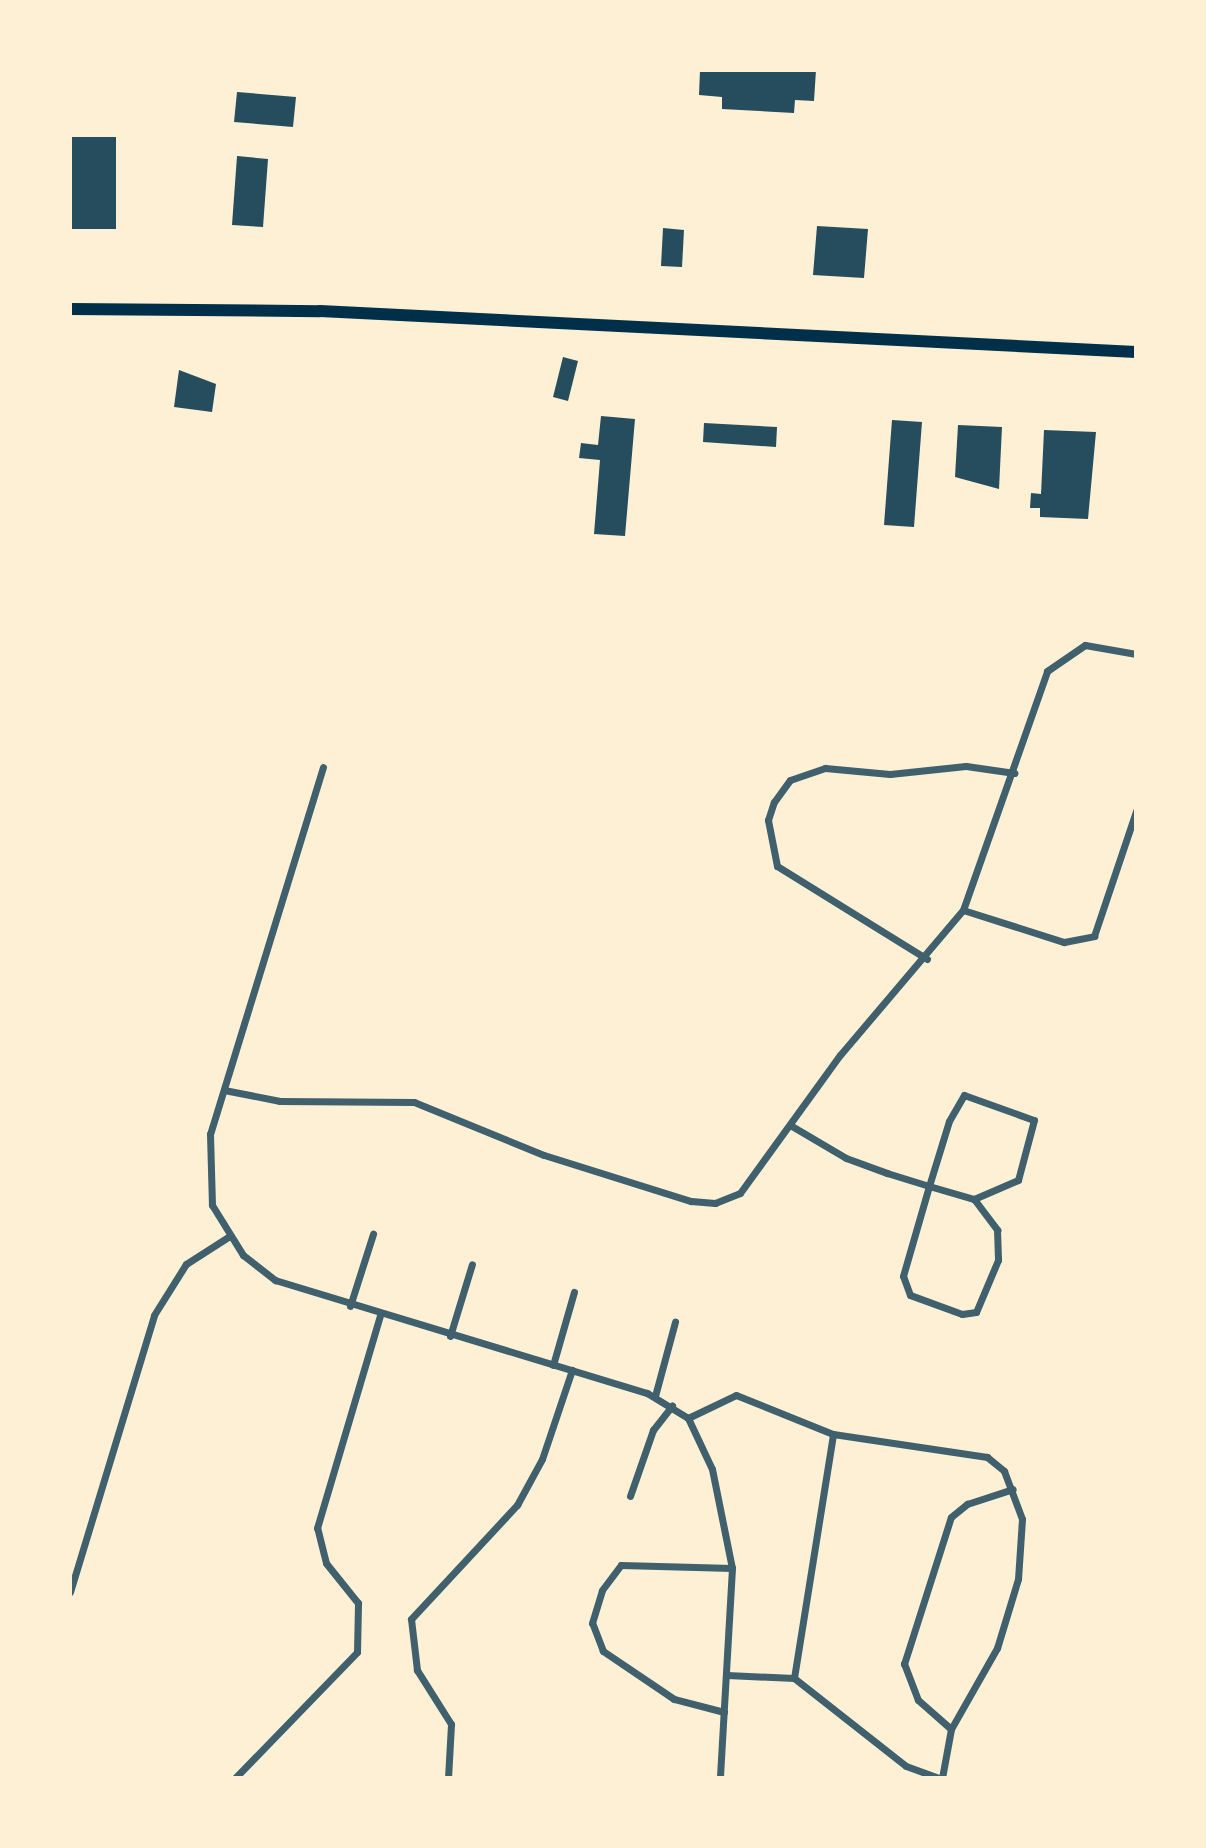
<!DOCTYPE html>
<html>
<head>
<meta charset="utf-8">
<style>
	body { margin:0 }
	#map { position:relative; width:1206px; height:1848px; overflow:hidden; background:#fdf0d5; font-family:"Open Sans",sans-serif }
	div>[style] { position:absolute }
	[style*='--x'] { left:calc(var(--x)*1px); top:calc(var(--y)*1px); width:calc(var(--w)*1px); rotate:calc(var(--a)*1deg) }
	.building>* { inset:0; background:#264d5e }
	.minor>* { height:7px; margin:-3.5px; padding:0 3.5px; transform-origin:3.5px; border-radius:3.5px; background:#3f606c }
	.primary>* { height:12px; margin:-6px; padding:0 6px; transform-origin:6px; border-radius:6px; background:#003049 }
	span { translate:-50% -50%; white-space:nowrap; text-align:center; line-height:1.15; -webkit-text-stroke:7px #fdf0d5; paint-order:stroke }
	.frame { position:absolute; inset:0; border:72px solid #fdf0d5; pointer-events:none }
</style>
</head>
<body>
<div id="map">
	<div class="building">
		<div style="clip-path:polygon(700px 70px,816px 70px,814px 101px,795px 100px,794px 113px,722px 109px,722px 97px,699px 95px)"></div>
		<div style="clip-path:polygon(237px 92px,296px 97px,293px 127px,234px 122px)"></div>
		<div style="clip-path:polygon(70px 137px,116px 137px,116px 229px,70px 229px)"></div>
		<div style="clip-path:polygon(237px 156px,268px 159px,263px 227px,232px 225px)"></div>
		<div style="clip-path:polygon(817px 226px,868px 229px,864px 278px,813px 275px)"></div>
		<div style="clip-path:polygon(663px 228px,684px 230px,682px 267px,661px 266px)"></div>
		<div style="clip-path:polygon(563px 357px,578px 361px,568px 401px,553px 397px)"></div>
		<div style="clip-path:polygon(179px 370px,216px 384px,212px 412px,174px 407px)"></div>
		<div style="clip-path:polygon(601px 416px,635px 419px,625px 536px,594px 534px,600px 460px,579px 458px,581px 443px,598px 445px)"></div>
		<div style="clip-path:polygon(892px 420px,922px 422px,914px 527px,884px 525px)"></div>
		<div style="clip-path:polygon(704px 423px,777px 427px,776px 447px,703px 442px)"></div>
		<div style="clip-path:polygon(958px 425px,1002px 427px,999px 489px,955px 477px)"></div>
		<div style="clip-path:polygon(1044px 430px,1096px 432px,1088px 519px,1040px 517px,1040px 508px,1030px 508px,1031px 493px,1041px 494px)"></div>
	</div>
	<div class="minor">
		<div style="--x:323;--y:767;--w:384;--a:107.1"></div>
		<div style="--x:210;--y:1134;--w:71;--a:88.4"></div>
		<div style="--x:212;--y:1205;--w:59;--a:58.2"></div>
		<div style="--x:243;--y:1255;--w:41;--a:38"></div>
		<div style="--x:275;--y:1280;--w:389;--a:16.9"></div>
		<div style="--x:647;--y:1393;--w:48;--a:31.4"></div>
		<div style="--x:688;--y:1418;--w:56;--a:64.8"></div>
		<div style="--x:712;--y:1469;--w:101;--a:78.6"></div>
		<div style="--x:732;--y:1568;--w:210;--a:93.3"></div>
		<div style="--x:963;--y:910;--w:106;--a:17.6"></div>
		<div style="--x:1064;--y:942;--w:31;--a:-11"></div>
		<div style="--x:1094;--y:936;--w:132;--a:-71.4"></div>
		<div style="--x:927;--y:959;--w:176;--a:-148.2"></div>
		<div style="--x:777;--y:866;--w:47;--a:-101.1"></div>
		<div style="--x:768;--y:820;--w:19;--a:-72"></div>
		<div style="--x:774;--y:802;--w:27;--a:-54"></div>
		<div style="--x:790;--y:780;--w:37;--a:-19"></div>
		<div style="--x:825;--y:768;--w:65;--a:5.3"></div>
		<div style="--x:890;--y:774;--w:76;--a:-6"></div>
		<div style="--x:966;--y:766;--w:49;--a:8.3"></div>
		<div style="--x:224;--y:1090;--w:57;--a:11.1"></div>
		<div style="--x:280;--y:1101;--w:134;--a:0.4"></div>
		<div style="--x:414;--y:1102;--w:140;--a:22.2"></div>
		<div style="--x:544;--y:1155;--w:154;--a:17.4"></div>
		<div style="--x:691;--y:1201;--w:24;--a:5"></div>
		<div style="--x:715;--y:1203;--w:27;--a:-22"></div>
		<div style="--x:740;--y:1193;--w:170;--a:-54.1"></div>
		<div style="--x:840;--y:1055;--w:190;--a:-49.7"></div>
		<div style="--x:963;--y:910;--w:253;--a:-70.6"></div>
		<div style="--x:1047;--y:671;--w:46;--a:-34.4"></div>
		<div style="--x:1085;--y:645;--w:52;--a:10"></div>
		<div style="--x:790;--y:1125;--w:65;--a:30.5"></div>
		<div style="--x:846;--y:1158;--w:44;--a:20.1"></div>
		<div style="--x:887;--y:1173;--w:44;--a:17.2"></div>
		<div style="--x:929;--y:1186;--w:47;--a:16.1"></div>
		<div style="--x:974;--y:1199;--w:39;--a:53"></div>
		<div style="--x:997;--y:1230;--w:30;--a:88"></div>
		<div style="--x:998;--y:1260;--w:56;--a:112.9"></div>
		<div style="--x:976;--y:1312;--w:14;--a:172"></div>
		<div style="--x:962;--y:1314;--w:55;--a:-159.9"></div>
		<div style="--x:910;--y:1295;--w:20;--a:-110"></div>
		<div style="--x:903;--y:1276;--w:94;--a:-73.9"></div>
		<div style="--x:929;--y:1186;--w:68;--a:-72.9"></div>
		<div style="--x:949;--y:1121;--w:30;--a:-60"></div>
		<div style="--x:964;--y:1095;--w:74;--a:19.7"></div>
		<div style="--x:1034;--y:1120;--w:62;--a:104.9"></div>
		<div style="--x:1018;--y:1180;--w:48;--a:156.6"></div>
		<div style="--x:350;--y:1306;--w:76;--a:-72.3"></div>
		<div style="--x:450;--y:1336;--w:75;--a:-73"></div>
		<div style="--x:553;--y:1365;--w:76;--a:-74"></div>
		<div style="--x:655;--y:1396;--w:77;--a:-74.9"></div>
		<div style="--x:688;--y:1418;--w:53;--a:-25.6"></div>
		<div style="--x:736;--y:1395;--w:105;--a:21.9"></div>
		<div style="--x:833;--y:1434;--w:156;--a:8.5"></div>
		<div style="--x:987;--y:1457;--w:22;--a:39"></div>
		<div style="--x:1004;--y:1471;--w:51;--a:69.4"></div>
		<div style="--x:1022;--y:1519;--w:60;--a:93.8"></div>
		<div style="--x:1018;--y:1579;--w:72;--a:106.9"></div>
		<div style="--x:997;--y:1648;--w:93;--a:119.6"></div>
		<div style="--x:951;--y:1729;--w:50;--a:100.4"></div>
		<div style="--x:630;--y:1496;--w:70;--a:-70.8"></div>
		<div style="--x:653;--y:1430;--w:31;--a:-52"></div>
		<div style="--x:70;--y:1592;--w:289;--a:-73.1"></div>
		<div style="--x:154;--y:1315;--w:60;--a:-57.9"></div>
		<div style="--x:186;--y:1264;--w:50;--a:-32.7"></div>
		<div style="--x:727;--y:1675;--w:67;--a:2.6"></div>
		<div style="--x:794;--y:1678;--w:142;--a:38.2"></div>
		<div style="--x:906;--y:1766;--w:35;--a:20"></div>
		<div style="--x:794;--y:1678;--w:247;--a:-80.9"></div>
		<div style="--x:724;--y:1712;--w:52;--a:-165.4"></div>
		<div style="--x:674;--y:1699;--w:86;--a:-145.9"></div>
		<div style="--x:603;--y:1651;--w:30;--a:-111"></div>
		<div style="--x:592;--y:1623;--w:34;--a:-73"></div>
		<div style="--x:602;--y:1590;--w:31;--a:-53"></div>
		<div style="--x:621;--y:1565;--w:111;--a:1.5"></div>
		<div style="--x:951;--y:1729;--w:44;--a:-138.7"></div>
		<div style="--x:918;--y:1700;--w:39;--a:-111"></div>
		<div style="--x:904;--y:1664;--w:154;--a:-72.3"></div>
		<div style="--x:951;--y:1517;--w:21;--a:-39"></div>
		<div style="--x:967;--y:1504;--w:48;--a:-18.1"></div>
		<div style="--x:235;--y:1778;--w:175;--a:-45.9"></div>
		<div style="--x:357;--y:1652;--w:49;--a:-88.8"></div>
		<div style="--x:358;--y:1603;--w:51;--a:-128.7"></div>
		<div style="--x:326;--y:1563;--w:36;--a:-104"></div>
		<div style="--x:317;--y:1528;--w:222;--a:-73.5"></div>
		<div style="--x:448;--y:1778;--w:54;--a:-86.8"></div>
		<div style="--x:451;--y:1724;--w:64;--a:-122.2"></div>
		<div style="--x:417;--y:1670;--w:51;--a:-96.7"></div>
		<div style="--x:411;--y:1619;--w:156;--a:-47.1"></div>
		<div style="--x:517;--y:1505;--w:52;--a:-61.5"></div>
		<div style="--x:542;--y:1459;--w:94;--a:-71.4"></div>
	</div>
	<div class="primary">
		<div style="--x:70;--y:309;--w:250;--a:0.5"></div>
		<div style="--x:320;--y:311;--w:817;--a:2.88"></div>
	</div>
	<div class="frame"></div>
</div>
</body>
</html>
